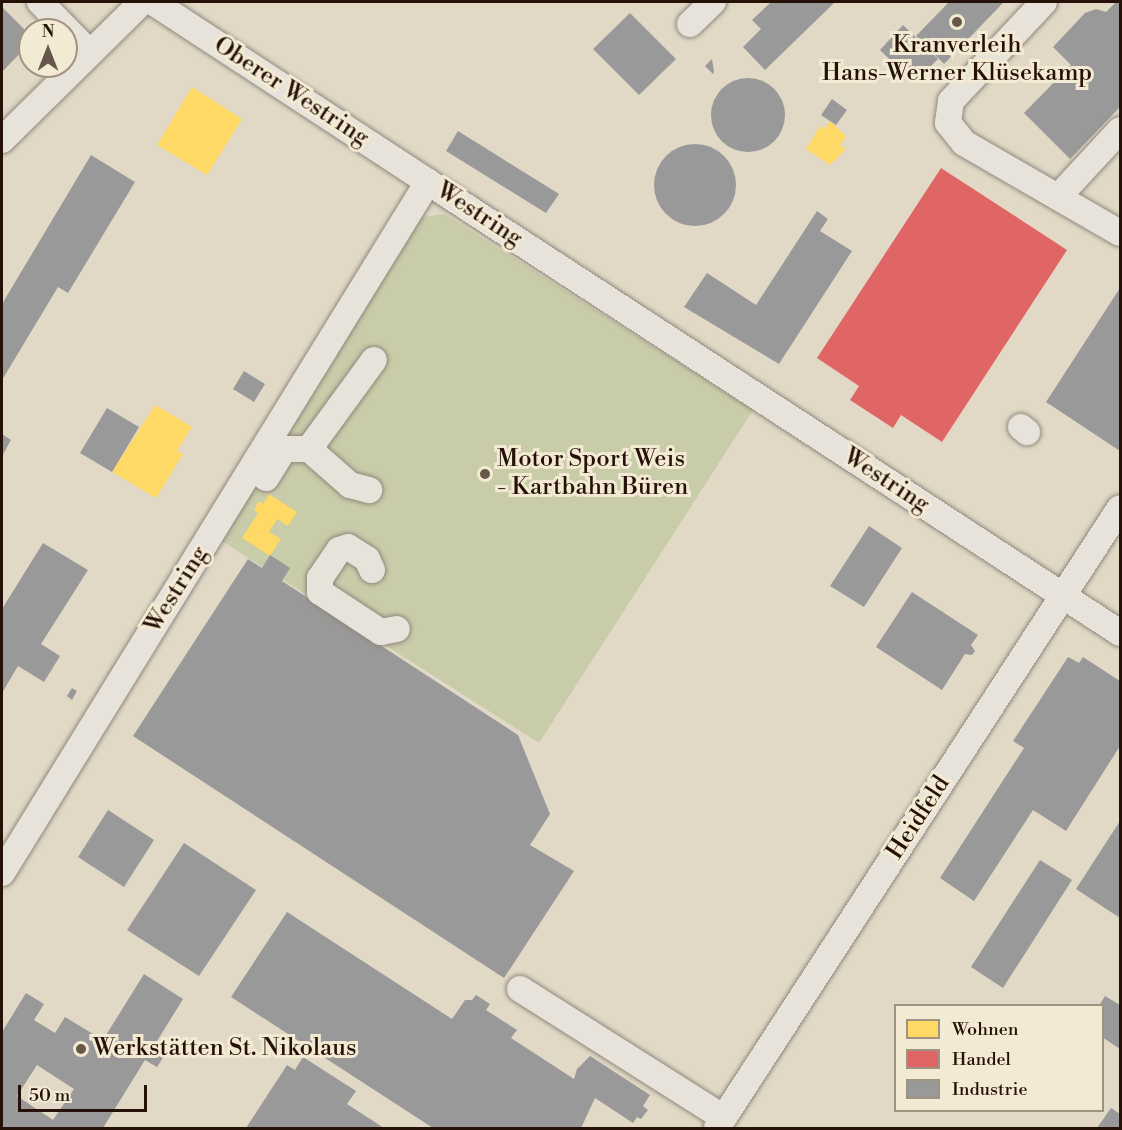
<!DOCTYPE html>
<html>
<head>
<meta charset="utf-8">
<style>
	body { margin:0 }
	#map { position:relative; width:1122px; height:1130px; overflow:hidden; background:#e1d9c6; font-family:"Libre Bodoni",serif }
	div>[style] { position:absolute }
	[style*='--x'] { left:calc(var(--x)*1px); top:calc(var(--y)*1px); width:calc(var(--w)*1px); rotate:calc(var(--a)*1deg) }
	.green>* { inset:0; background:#c9cca9 }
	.homes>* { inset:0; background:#ffd966 }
	.shops>* { inset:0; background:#e06666 }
	.industry>* { inset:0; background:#999 }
	.round { border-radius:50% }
	.roads { filter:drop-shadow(0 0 2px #90887d) drop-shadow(0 0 2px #90887d) }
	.minor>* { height:26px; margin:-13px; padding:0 13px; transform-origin:13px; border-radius:13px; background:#e8e3da }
	.dots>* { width:16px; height:16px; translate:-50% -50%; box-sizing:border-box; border:3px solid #f3ead3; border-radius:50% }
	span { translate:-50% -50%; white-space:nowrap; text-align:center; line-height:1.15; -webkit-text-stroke:6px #f3ead3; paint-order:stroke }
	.poi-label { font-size:24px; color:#261109 }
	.left { translate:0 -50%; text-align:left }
	.street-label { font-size:24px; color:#261109 }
	.frame { position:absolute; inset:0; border:3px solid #261109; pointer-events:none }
	.legend { position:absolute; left:894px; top:1004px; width:210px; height:108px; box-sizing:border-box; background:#f3ead3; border:2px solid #a19382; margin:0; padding:8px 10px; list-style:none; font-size:18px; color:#261109 }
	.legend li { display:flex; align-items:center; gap:12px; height:30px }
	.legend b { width:30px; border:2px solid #a19382 }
	.north { position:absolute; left:18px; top:18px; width:60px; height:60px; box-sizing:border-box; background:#f3ead3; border:2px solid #a19382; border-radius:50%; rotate:0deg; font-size:16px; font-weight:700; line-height:24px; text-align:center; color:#261109 }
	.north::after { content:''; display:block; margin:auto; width:21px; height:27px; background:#67574b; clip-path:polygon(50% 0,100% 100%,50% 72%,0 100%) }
	.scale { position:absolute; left:18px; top:1085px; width:129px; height:27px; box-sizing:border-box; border:3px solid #261109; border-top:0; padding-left:8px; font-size:18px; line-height:21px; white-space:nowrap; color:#261109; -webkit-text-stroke:4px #f3ead3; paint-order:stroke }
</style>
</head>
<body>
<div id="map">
	<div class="green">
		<div style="clip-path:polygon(444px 214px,753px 410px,539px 743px,217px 538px,418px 218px)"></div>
	</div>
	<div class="homes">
		<div style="clip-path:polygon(192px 87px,242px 119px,207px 175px,157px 145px)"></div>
		<div style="clip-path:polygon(830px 121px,846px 136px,840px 145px,846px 149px,830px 165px,806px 149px,820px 126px,825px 129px)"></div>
		<div style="clip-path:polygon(155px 405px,192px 427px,177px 451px,183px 454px,156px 498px,112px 472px)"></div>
		<div style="clip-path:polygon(269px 494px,297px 512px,288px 526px,277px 519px,269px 532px,281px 539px,270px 556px,242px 538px,258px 513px,254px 510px,259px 501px,263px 504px)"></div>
	</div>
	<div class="shops">
		<div style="clip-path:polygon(941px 168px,1067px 250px,942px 442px,901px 415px,893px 428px,850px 400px,859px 386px,817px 358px)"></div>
	</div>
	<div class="industry">
		<div style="clip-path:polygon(771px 2px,835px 2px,765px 70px,743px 47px,761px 29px,752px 20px)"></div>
		<div style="clip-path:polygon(949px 2px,1004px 2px,944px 64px,916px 36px)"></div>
		<div style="clip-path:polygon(1116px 2px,1120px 2px,1120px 107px,1070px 159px,1024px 113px,1071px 65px,1053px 47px,1085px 13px,1096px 9px,1106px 12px)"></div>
		<div style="clip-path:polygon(2px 7px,30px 35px,30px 43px,2px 72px)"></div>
		<div style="clip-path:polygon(630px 13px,676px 59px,639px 95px,593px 49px)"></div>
		<div style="clip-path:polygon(903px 25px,938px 59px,914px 83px,880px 50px)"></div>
		<div style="clip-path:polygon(712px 59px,714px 72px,713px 74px,705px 66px)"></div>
		<div class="round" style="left:711px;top:78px;width:74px;height:74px"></div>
		<div style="clip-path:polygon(832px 99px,847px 110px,836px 125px,821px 115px)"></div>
		<div style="clip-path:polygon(458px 131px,559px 194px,546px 213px,446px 151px)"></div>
		<div class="round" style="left:654px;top:144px;width:82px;height:82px"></div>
		<div style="clip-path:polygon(91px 155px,135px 182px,68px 293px,58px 287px,2px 380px,2px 304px)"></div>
		<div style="clip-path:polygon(817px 211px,828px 219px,820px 231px,852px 251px,779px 364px,684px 307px,707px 273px,756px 305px)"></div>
		<div style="clip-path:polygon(1120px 288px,1120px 451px,1046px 402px)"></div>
		<div style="clip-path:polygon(244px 371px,265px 384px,254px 402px,233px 389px)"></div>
		<div style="clip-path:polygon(107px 408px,139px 427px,112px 472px,80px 453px)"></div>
		<div style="clip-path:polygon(2px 434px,11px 440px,2px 456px)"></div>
		<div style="clip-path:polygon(869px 526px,902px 548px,864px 607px,830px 586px)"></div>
		<div style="clip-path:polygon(43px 543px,88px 570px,41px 644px,60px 656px,44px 682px,18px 666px,2px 693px,2px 609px)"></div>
		<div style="clip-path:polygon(270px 555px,290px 568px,282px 581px,518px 735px,550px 814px,530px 845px,574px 871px,504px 978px,133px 736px,248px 559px,262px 568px)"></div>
		<div style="clip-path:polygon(912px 592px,978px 635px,971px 645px,975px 651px,972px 655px,965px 654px,942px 690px,876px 647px)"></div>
		<div style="clip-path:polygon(1068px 657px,1079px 663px,1083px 657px,1120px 681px,1120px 746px,1066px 831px,1033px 810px,974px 901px,940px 878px,1024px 748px,1013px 741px)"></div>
		<div style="clip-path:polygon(72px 688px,77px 691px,72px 700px,67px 696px)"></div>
		<div style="clip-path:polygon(108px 810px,154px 840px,124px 887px,78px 857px)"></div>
		<div style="clip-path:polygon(1120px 821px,1120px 918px,1076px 889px)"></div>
		<div style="clip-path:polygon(184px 843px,256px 890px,199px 976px,127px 930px)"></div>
		<div style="clip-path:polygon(1040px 860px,1072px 880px,1003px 988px,971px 967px)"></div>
		<div style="clip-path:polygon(287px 912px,452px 1019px,465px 1000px,472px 1000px,476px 995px,490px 1004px,486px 1010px,517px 1030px,511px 1038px,574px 1079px,577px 1069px,590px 1056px,650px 1095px,643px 1106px,648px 1110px,641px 1119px,637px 1117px,633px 1123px,595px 1098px,581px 1128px,433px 1128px,231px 997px)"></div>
		<div style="clip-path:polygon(evenodd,144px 974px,183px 999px,154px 1046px,166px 1053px,157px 1067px,145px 1060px,103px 1128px,2px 1128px,2px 1032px,26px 993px,44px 1004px,34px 1020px,55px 1033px,65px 1017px,103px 1040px,144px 974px,37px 1065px,74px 1089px,53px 1120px,17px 1096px,37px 1065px)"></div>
		<div style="clip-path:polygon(1105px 996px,1120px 1005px,1120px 1049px,1102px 1037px,1102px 1006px,1099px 1006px)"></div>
		<div style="clip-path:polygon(303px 1057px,356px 1091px,347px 1104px,384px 1128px,246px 1128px,287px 1065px,295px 1070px)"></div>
		<div style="clip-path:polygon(1111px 1108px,1120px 1114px,1120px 1128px,1097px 1128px)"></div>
	</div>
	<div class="roads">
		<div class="minor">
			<div style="--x:40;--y:2;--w:71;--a:45.6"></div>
			<div style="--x:153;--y:2;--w:329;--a:33.2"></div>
			<div style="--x:1044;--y:2;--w:136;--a:133.2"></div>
			<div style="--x:951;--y:101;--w:22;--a:98"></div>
			<div style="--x:948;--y:123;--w:26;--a:51"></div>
			<div style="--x:964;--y:143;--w:180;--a:30"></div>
			<div style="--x:690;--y:24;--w:32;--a:-44"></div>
			<div style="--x:2;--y:140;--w:197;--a:-44.6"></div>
			<div style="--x:1058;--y:197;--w:91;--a:-47.2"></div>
			<div style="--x:1021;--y:427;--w:8;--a:40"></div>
			<div style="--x:309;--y:449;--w:110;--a:-53.9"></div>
			<div style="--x:266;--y:478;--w:34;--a:-58"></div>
			<div style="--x:284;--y:449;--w:25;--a:0"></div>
			<div style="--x:309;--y:449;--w:55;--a:41.3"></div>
			<div style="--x:350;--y:485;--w:20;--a:15"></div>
			<div style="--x:372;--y:570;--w:12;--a:-114"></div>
			<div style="--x:367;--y:559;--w:22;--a:-148"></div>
			<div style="--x:348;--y:547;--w:9;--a:162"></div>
			<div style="--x:339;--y:550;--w:34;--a:124"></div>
			<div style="--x:320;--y:578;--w:14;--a:90"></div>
			<div style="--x:320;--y:592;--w:73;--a:33.3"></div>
			<div style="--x:381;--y:632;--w:16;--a:-11"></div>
			<div style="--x:2;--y:873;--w:812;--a:-58.35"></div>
			<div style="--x:428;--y:182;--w:826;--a:33.09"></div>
			<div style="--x:520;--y:989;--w:241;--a:32.3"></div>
			<div style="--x:717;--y:1128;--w:739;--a:-56.98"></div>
		</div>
	</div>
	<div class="dots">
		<div style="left:957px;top:22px;background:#67574b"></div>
		<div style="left:485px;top:474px;background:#67574b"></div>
		<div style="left:81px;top:1049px;background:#67574b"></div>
	</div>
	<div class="poi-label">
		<span style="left:957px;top:60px">Kranverleih<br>Hans-Werner Klüsekamp</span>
		<span class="left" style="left:497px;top:474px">Motor Sport Weis<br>- Kartbahn Büren</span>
		<span class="left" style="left:93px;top:1049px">Werkstätten St. Nikolaus</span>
	</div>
	<div class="street-label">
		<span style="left:291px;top:92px;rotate:33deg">Oberer Westring</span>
		<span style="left:479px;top:215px;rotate:33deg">Westring</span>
		<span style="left:886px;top:481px;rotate:33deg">Westring</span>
		<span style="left:177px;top:590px;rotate:-58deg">Westring</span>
		<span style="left:919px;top:818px;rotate:-57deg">Heidfeld</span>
	</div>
	<div class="frame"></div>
	<ul class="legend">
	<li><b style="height:16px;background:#ffd966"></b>Wohnen</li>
	<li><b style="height:16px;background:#e06666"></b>Handel</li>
	<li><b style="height:16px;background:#999"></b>Industrie</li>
	</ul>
	<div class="north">N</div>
	<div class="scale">50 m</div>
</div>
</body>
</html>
